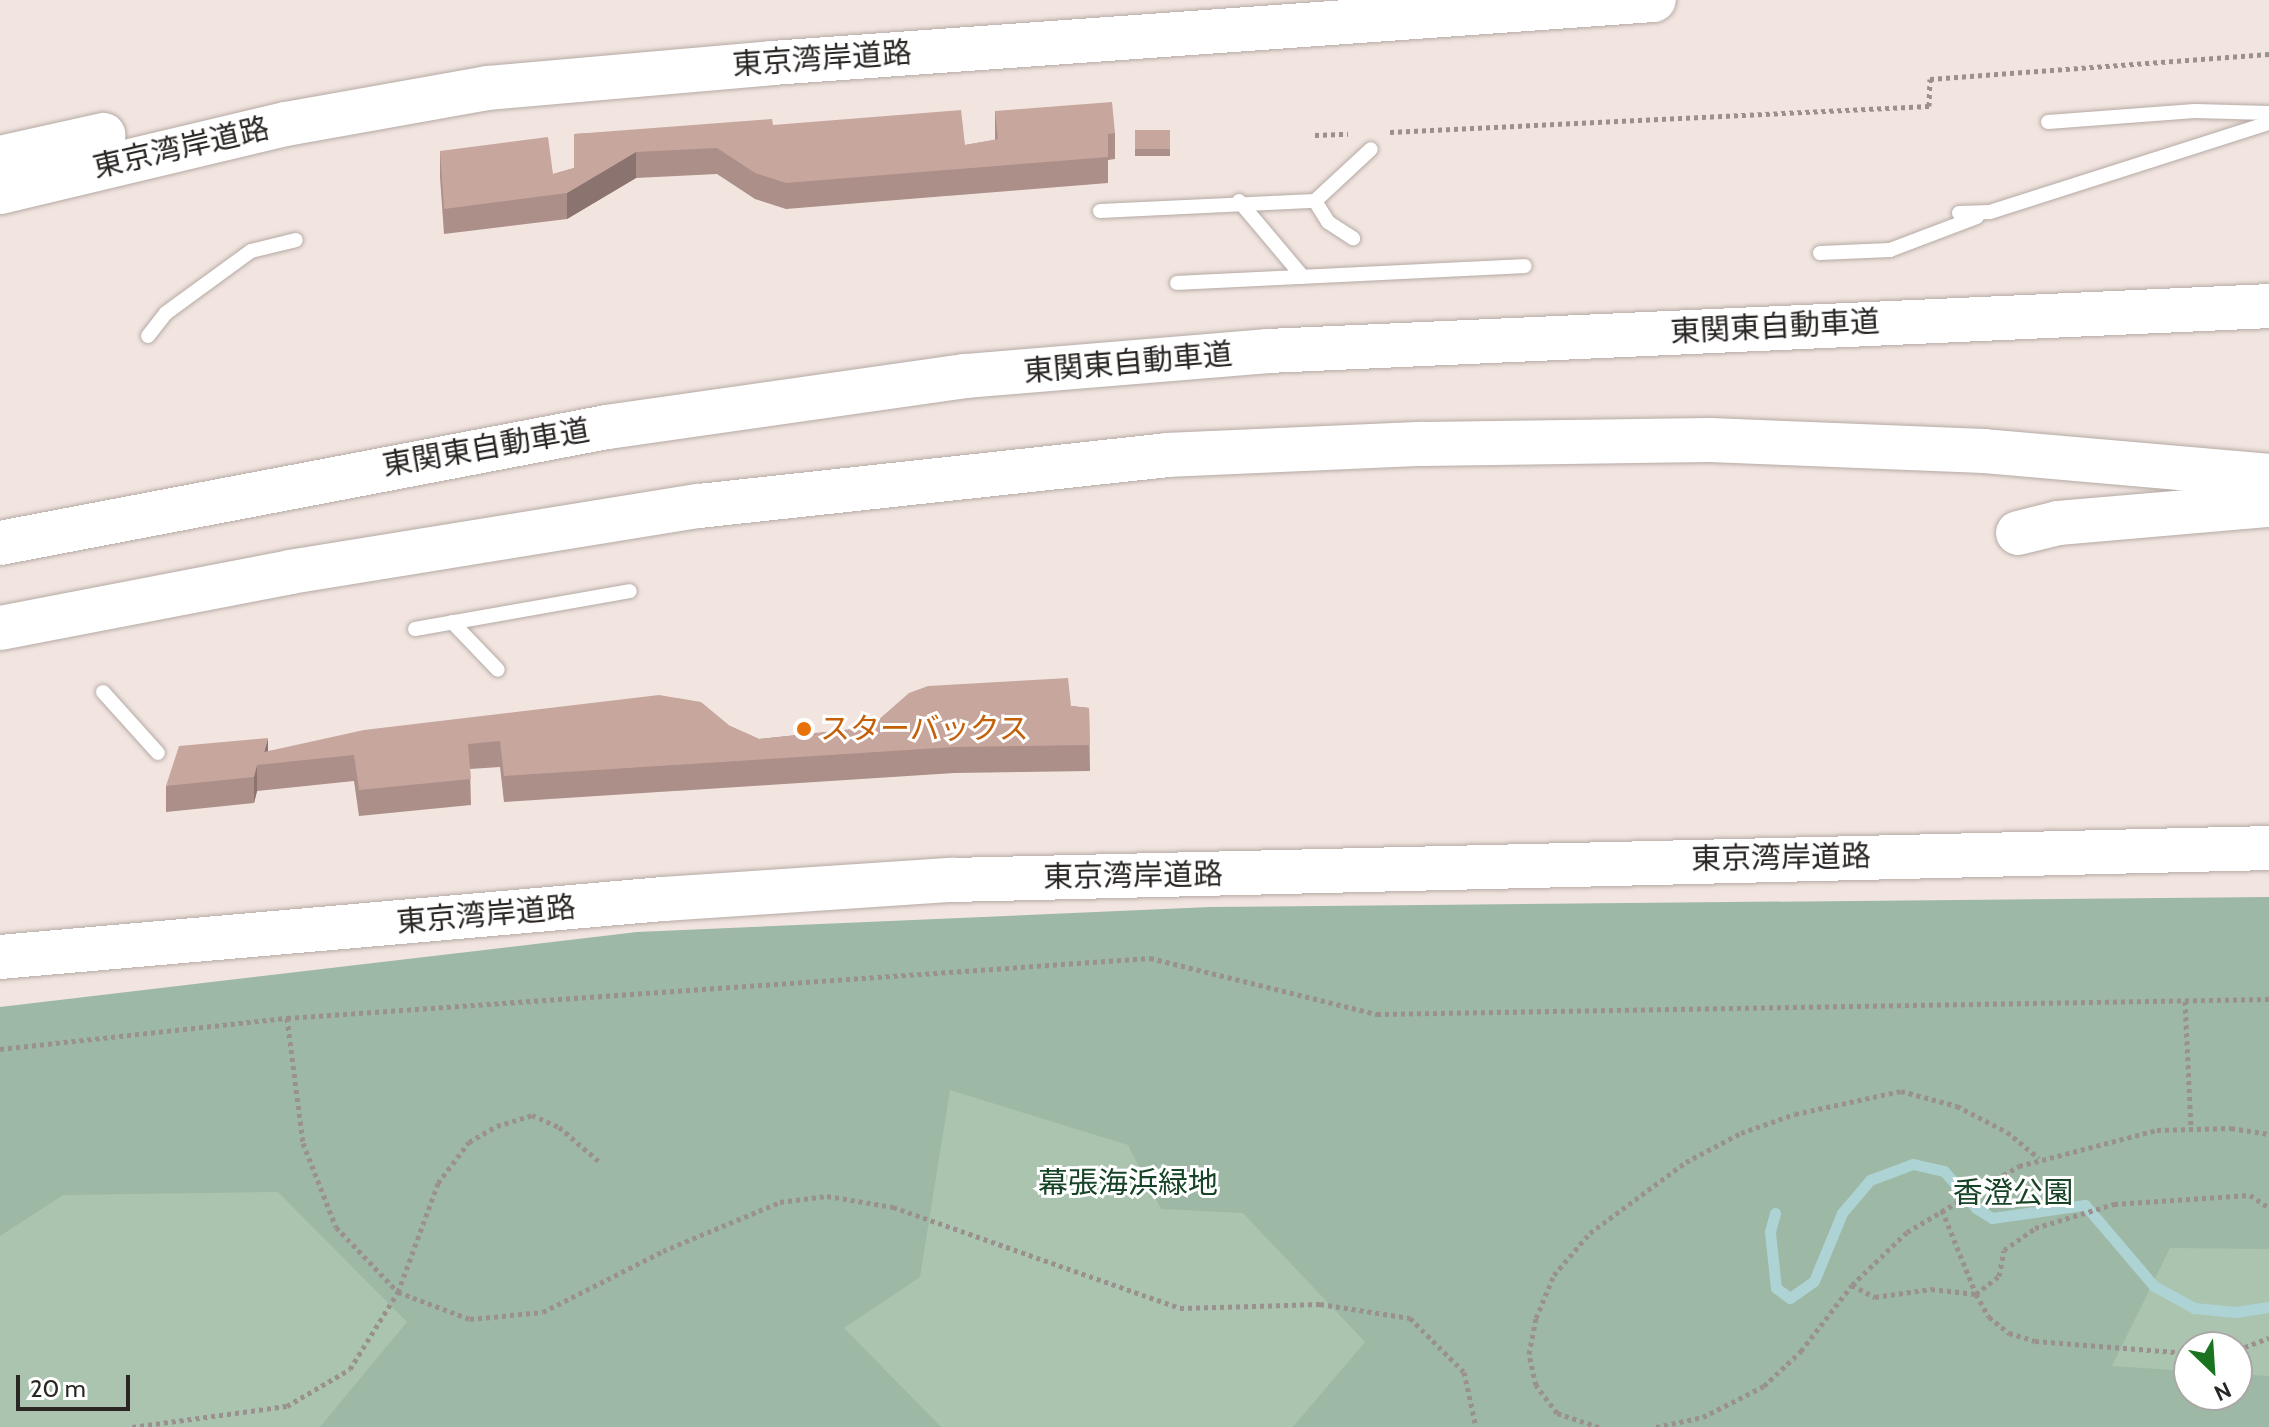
<!DOCTYPE html>
<html>
<head>
<meta charset="utf-8">
<style>
	body { margin:0 }
	#map { position:relative; width:2269px; height:1427px; overflow:hidden; background:#f2e5e0; font-family:Cabin,"Noto Sans JP",sans-serif }
	div>[style] { position:absolute }
	[style*='--x'] { left:calc(var(--x)*1px); top:calc(var(--y)*1px); width:calc(var(--w)*1px); rotate:calc(var(--a)*1deg) }
	.green>* { inset:0; background:#aac4b0 }
	.forest>* { inset:0; background:#9db8a4 }
	.stream>* { height:11px; margin:-5.5px; padding:0 5.5px; transform-origin:5.5px; border-radius:5.5px; background:#add3d4 }
	.path>* { height:5px; margin-top:-2.5px; transform-origin:0; background:repeating-linear-gradient(90deg,#9a918e 0 4px,transparent 0 8px) }
	.roads { filter:drop-shadow(0 0 2px #b5aaa4) drop-shadow(0 0 2px #b5aaa4) }
	.lane>* { height:14px; margin:-7px; padding:0 7px; transform-origin:7px; border-radius:7px; background:#fff }
	.highway>* { height:44px; margin:-22px; padding:0 22px; transform-origin:22px; border-radius:22px; background:#fff }
	.wall>* { inset:0; background:#ab8f88 }
	.shaded-wall>* { inset:0; background:#8b746f }
	.building>* { inset:0; background:#c7a69e }
	.dots>* { width:22px; height:22px; translate:-50% -50%; box-sizing:border-box; border:4px solid #fff; border-radius:50% }
	span { translate:-50% -50%; white-space:nowrap; text-align:center; line-height:1.15; -webkit-text-stroke:6px #fff; paint-order:stroke }
	.street-label { font-size:30px; color:#2a2624 }
	.food-label { font-size:30px; color:#c56008 }
	.left { translate:0 -50%; text-align:left }
	.park-label { font-size:30px; color:#174427 }
	.north { position:absolute; left:2173px; top:1331px; width:80px; height:80px; box-sizing:border-box; background:#fff; border:2px solid #aaa8a7; border-radius:50%; rotate:155deg; font-size:22px; font-weight:700; line-height:32px; text-align:center; color:#2a2624 }
	.north::after { content:''; display:block; margin:auto; width:28px; height:36px; background:#1a731f; clip-path:polygon(50% 0,100% 100%,50% 72%,0 100%) }
	.scale { position:absolute; left:16px; top:1375px; width:114px; height:36px; box-sizing:border-box; border:4px solid #2a2624; border-top:0; padding-left:10px; font-size:24px; line-height:28px; white-space:nowrap; color:#2a2624; -webkit-text-stroke:6px #fff; paint-order:stroke }
</style>
</head>
<body>
<div id="map">
	<div class="green">
		<div style="clip-path:polygon(evenodd,2269px 940px,2269px 1427px,0 1427px,0 1038px,2269px 940px,2189px 1347px,2237px 1347px,2237px 1395px,2189px 1395px,2189px 1347px)"></div>
	</div>
	<div class="forest">
		<div style="clip-path:polygon(2269px 897px,2269px 1249px,2170px 1248px,2112px 1366px,2189px 1371px,2189px 1395px,2237px 1395px,2237px 1374px,2269px 1376px,2269px 1427px,1293px 1427px,1365px 1342px,1243px 1213px,1161px 1209px,1128px 1145px,950px 1090px,920px 1277px,844px 1328px,941px 1427px,320px 1427px,407px 1322px,278px 1192px,63px 1195px,0 1236px,0 1007px,637px 932px,1210px 907px)"></div>
	</div>
	<div class="stream">
		<div style="--x:1775;--y:1213;--w:20;--a:105"></div>
		<div style="--x:1770;--y:1232;--w:56;--a:83.9"></div>
		<div style="--x:1776;--y:1288;--w:17;--a:36"></div>
		<div style="--x:1790;--y:1298;--w:29;--a:-35"></div>
		<div style="--x:1814;--y:1281;--w:74;--a:-67.6"></div>
		<div style="--x:1842;--y:1213;--w:43;--a:-49.7"></div>
		<div style="--x:1870;--y:1180;--w:46;--a:-20.4"></div>
		<div style="--x:1913;--y:1164;--w:32;--a:13"></div>
		<div style="--x:1944;--y:1171;--w:49;--a:49.1"></div>
		<div style="--x:1976;--y:1208;--w:19;--a:32"></div>
		<div style="--x:1992;--y:1218;--w:94;--a:-8"></div>
		<div style="--x:2085;--y:1205;--w:106;--a:49.6"></div>
		<div style="--x:2154;--y:1286;--w:46;--a:28.8"></div>
		<div style="--x:2194;--y:1308;--w:42;--a:5.4"></div>
		<div style="--x:2236;--y:1312;--w:33;--a:-9"></div>
	</div>
	<div class="path">
		<div style="--x:1390;--y:132;--w:540;--a:-2.76"></div>
		<div style="--x:1929;--y:106;--w:27;--a:-88"></div>
		<div style="--x:1930;--y:79;--w:340;--a:-4.2"></div>
		<div style="--x:1315;--y:135;--w:33;--a:-2"></div>
		<div style="--x:2185;--y:1001;--w:126;--a:87.3"></div>
		<div style="--x:287;--y:1018;--w:126;--a:82.7"></div>
		<div style="--x:303;--y:1143;--w:90;--a:68.6"></div>
		<div style="--x:336;--y:1227;--w:90;--a:46.4"></div>
		<div style="--x:398;--y:1292;--w:77;--a:20.6"></div>
		<div style="--x:470;--y:1319;--w:73;--a:-5.5"></div>
		<div style="--x:543;--y:1312;--w:135;--a:-26.9"></div>
		<div style="--x:663;--y:1251;--w:127;--a:-22.7"></div>
		<div style="--x:780;--y:1202;--w:47;--a:-7.3"></div>
		<div style="--x:827;--y:1196;--w:67;--a:9.5"></div>
		<div style="--x:893;--y:1207;--w:304;--a:19.4"></div>
		<div style="--x:1180;--y:1308;--w:140;--a:-1.6"></div>
		<div style="--x:1320;--y:1304;--w:91;--a:8.8"></div>
		<div style="--x:1410;--y:1318;--w:76;--a:45"></div>
		<div style="--x:1464;--y:1372;--w:56;--a:77.7"></div>
		<div style="--x:0;--y:1049;--w:289;--a:-6.2"></div>
		<div style="--x:287;--y:1018;--w:865;--a:-3.98"></div>
		<div style="--x:1150;--y:958;--w:234;--a:13.9"></div>
		<div style="--x:1377;--y:1014;--w:892;--a:-0.96"></div>
		<div style="--x:1942;--y:1210;--w:91;--a:68"></div>
		<div style="--x:1976;--y:1294;--w:26;--a:61"></div>
		<div style="--x:1989;--y:1317;--w:26;--a:39"></div>
		<div style="--x:2009;--y:1333;--w:27;--a:17"></div>
		<div style="--x:2035;--y:1341;--w:154;--a:4.5"></div>
		<div style="--x:1852;--y:1285;--w:26;--a:28"></div>
		<div style="--x:1875;--y:1297;--w:57;--a:-8.1"></div>
		<div style="--x:1931;--y:1289;--w:45;--a:6.3"></div>
		<div style="--x:1976;--y:1294;--w:29;--a:-38"></div>
		<div style="--x:1999;--y:1276;--w:26;--a:-79"></div>
		<div style="--x:2004;--y:1250;--w:38;--a:-35"></div>
		<div style="--x:2035;--y:1228;--w:83;--a:-16.9"></div>
		<div style="--x:2114;--y:1204;--w:136;--a:-3.8"></div>
		<div style="--x:2250;--y:1195;--w:23;--a:34"></div>
		<div style="--x:2237;--y:1350;--w:34;--a:-21"></div>
		<div style="--x:132;--y:1427;--w:156;--a:-7.7"></div>
		<div style="--x:287;--y:1406;--w:73;--a:-30.4"></div>
		<div style="--x:350;--y:1369;--w:91;--a:-58.1"></div>
		<div style="--x:398;--y:1292;--w:116;--a:-69.8"></div>
		<div style="--x:438;--y:1183;--w:51;--a:-52.9"></div>
		<div style="--x:469;--y:1142;--w:32;--a:-30"></div>
		<div style="--x:497;--y:1126;--w:37;--a:-17"></div>
		<div style="--x:532;--y:1115;--w:30;--a:24"></div>
		<div style="--x:559;--y:1127;--w:55;--a:40.6"></div>
		<div style="--x:1599;--y:1427;--w:44;--a:-161.6"></div>
		<div style="--x:1557;--y:1413;--w:35;--a:-127"></div>
		<div style="--x:1536;--y:1385;--w:32;--a:-103"></div>
		<div style="--x:1529;--y:1354;--w:37;--a:-79"></div>
		<div style="--x:1536;--y:1318;--w:47;--a:-67.3"></div>
		<div style="--x:1554;--y:1275;--w:55;--a:-49.4"></div>
		<div style="--x:1590;--y:1233;--w:119;--a:-36.5"></div>
		<div style="--x:1686;--y:1162;--w:62;--a:-27.8"></div>
		<div style="--x:1741;--y:1133;--w:57;--a:-19.4"></div>
		<div style="--x:1795;--y:1114;--w:108;--a:-12.2"></div>
		<div style="--x:1901;--y:1091;--w:58;--a:15"></div>
		<div style="--x:1957;--y:1106;--w:56;--a:27.5"></div>
		<div style="--x:2007;--y:1132;--w:41;--a:39.1"></div>
		<div style="--x:1656;--y:1427;--w:48;--a:-12"></div>
		<div style="--x:1703;--y:1417;--w:68;--a:-26.9"></div>
		<div style="--x:1764;--y:1386;--w:51;--a:-43.4"></div>
		<div style="--x:1801;--y:1351;--w:83;--a:-52.3"></div>
		<div style="--x:1852;--y:1285;--w:76;--a:-43.9"></div>
		<div style="--x:1907;--y:1232;--w:130;--a:-30.5"></div>
		<div style="--x:2019;--y:1166;--w:143;--a:-14.6"></div>
		<div style="--x:2157;--y:1130;--w:74;--a:-1.5"></div>
		<div style="--x:2231;--y:1128;--w:38;--a:9"></div>
	</div>
	<div class="roads">
		<div class="lane">
			<div style="--x:2048;--y:122;--w:147;--a:-4.3"></div>
			<div style="--x:2195;--y:111;--w:74;--a:1.5"></div>
			<div style="--x:1239;--y:201;--w:99;--a:49.9"></div>
			<div style="--x:1315;--y:201;--w:76;--a:-42.9"></div>
			<div style="--x:1100;--y:211;--w:215;--a:-2.7"></div>
			<div style="--x:1315;--y:201;--w:25;--a:58"></div>
			<div style="--x:1328;--y:222;--w:30;--a:33"></div>
			<div style="--x:1959;--y:213;--w:31;--a:-2"></div>
			<div style="--x:1990;--y:212;--w:293;--a:-17.7"></div>
			<div style="--x:1820;--y:253;--w:70;--a:-2.5"></div>
			<div style="--x:1890;--y:250;--w:93;--a:-20.8"></div>
			<div style="--x:1177;--y:283;--w:348;--a:-2.8"></div>
			<div style="--x:148;--y:336;--w:29;--a:-52"></div>
			<div style="--x:166;--y:313;--w:105;--a:-36.1"></div>
			<div style="--x:251;--y:251;--w:46;--a:-13.7"></div>
			<div style="--x:452;--y:622;--w:66;--a:46.2"></div>
			<div style="--x:415;--y:629;--w:218;--a:-10"></div>
			<div style="--x:103;--y:692;--w:82;--a:48"></div>
		</div>
		<div class="highway">
			<div style="--x:0;--y:158;--w:106;--a:-12.6"></div>
			<div style="--x:0;--y:192;--w:294;--a:-13.4"></div>
			<div style="--x:286;--y:124;--w:205;--a:-10.1"></div>
			<div style="--x:488;--y:88;--w:285;--a:-5"></div>
			<div style="--x:772;--y:63;--w:884;--a:-4.09"></div>
			<div style="--x:2018;--y:533;--w:41;--a:-14"></div>
			<div style="--x:2058;--y:523;--w:212;--a:-4.9"></div>
			<div style="--x:0;--y:543;--w:618;--a:-10.82"></div>
			<div style="--x:607;--y:427;--w:362;--a:-8.1"></div>
			<div style="--x:965;--y:376;--w:304;--a:-4.7"></div>
			<div style="--x:1268;--y:351;--w:1002;--a:-2.57"></div>
			<div style="--x:0;--y:628;--w:295;--a:-10.9"></div>
			<div style="--x:290;--y:572;--w:414;--a:-9.2"></div>
			<div style="--x:699;--y:506;--w:470;--a:-6.2"></div>
			<div style="--x:1166;--y:455;--w:257;--a:-2.5"></div>
			<div style="--x:1423;--y:444;--w:287;--a:-0.8"></div>
			<div style="--x:1710;--y:440;--w:274;--a:2.3"></div>
			<div style="--x:1984;--y:451;--w:286;--a:5"></div>
			<div style="--x:0;--y:957;--w:666;--a:-5"></div>
			<div style="--x:663;--y:899;--w:290;--a:-3.8"></div>
			<div style="--x:952;--y:880;--w:1317;--a:-1.39"></div>
		</div>
	</div>
	<div class="wall">
		<div style="clip-path:polygon(995px 111px,1115px 133px,1115px 159px,1108px 160px,1108px 183px,786px 209px,755px 199px,717px 174px,636px 178px,567px 219px,444px 234px,440px 177px,440px 151px,553px 174px,574px 168px,574px 134px,773px 125px,965px 145px,995px 140px)"></div>
		<div style="clip-path:polygon(1135px 130px,1170px 130px,1170px 156px,1135px 156px)"></div>
		<div style="clip-path:polygon(1071px 706px,1089px 708px,1090px 771px,954px 773px,504px 802px,500px 767px,470px 769px,471px 805px,359px 816px,354px 781px,257px 791px,254px 803px,166px 812px,166px 786px,268px 751px,730px 726px,759px 739px)"></div>
	</div>
	<div class="shaded-wall">
		<div style="clip-path:polygon(636px 152px,636px 178px,567px 219px,567px 193px)"></div>
		<div style="clip-path:polygon(268px 738px,268px 764px,264px 752px)"></div>
		<div style="clip-path:polygon(257px 765px,257px 791px,254px 803px,254px 777px)"></div>
	</div>
	<div class="building">
		<div style="clip-path:polygon(1112px 102px,1115px 133px,1108px 134px,1108px 157px,786px 183px,755px 173px,717px 148px,636px 152px,567px 193px,444px 209px,440px 151px,548px 137px,553px 174px,574px 168px,574px 134px,772px 119px,773px 125px,961px 110px,965px 145px,998px 139px,995px 111px)"></div>
		<div style="clip-path:polygon(1135px 130px,1170px 130px,1170px 149px,1135px 149px)"></div>
		<div style="clip-path:polygon(1068px 678px,1071px 706px,1089px 708px,1090px 745px,954px 747px,504px 776px,500px 741px,468px 744px,471px 779px,359px 790px,354px 755px,257px 765px,254px 777px,166px 786px,179px 746px,268px 738px,264px 752px,364px 730px,659px 695px,701px 702px,730px 726px,759px 739px,869px 728px,909px 693px,928px 686px)"></div>
	</div>
	<div class="dots">
		<div style="left:804px;top:729px;background:#e8710a"></div>
	</div>
	<div class="street-label">
		<span style="left:822px;top:59px;rotate:-4deg">東京湾岸道路</span>
		<span style="left:181px;top:148px;rotate:-13deg">東京湾岸道路</span>
		<span style="left:1775px;top:327px;rotate:-3deg">東関東自動車道</span>
		<span style="left:1128px;top:363px;rotate:-5deg">東関東自動車道</span>
		<span style="left:486px;top:448px;rotate:-10deg">東関東自動車道</span>
		<span style="left:1781px;top:858px;rotate:-1deg">東京湾岸道路</span>
		<span style="left:1133px;top:876px;rotate:-1deg">東京湾岸道路</span>
		<span style="left:486px;top:915px;rotate:-5deg">東京湾岸道路</span>
	</div>
	<div class="food-label">
		<span class="left" style="left:820px;top:729px">スターバックス</span>
	</div>
	<div class="park-label">
		<span style="left:1128px;top:1183px">幕張海浜緑地</span>
		<span style="left:2013px;top:1193px">香澄公園</span>
	</div>
	<div class="north">N</div>
	<div class="scale">20 m</div>
</div>
</body>
</html>
